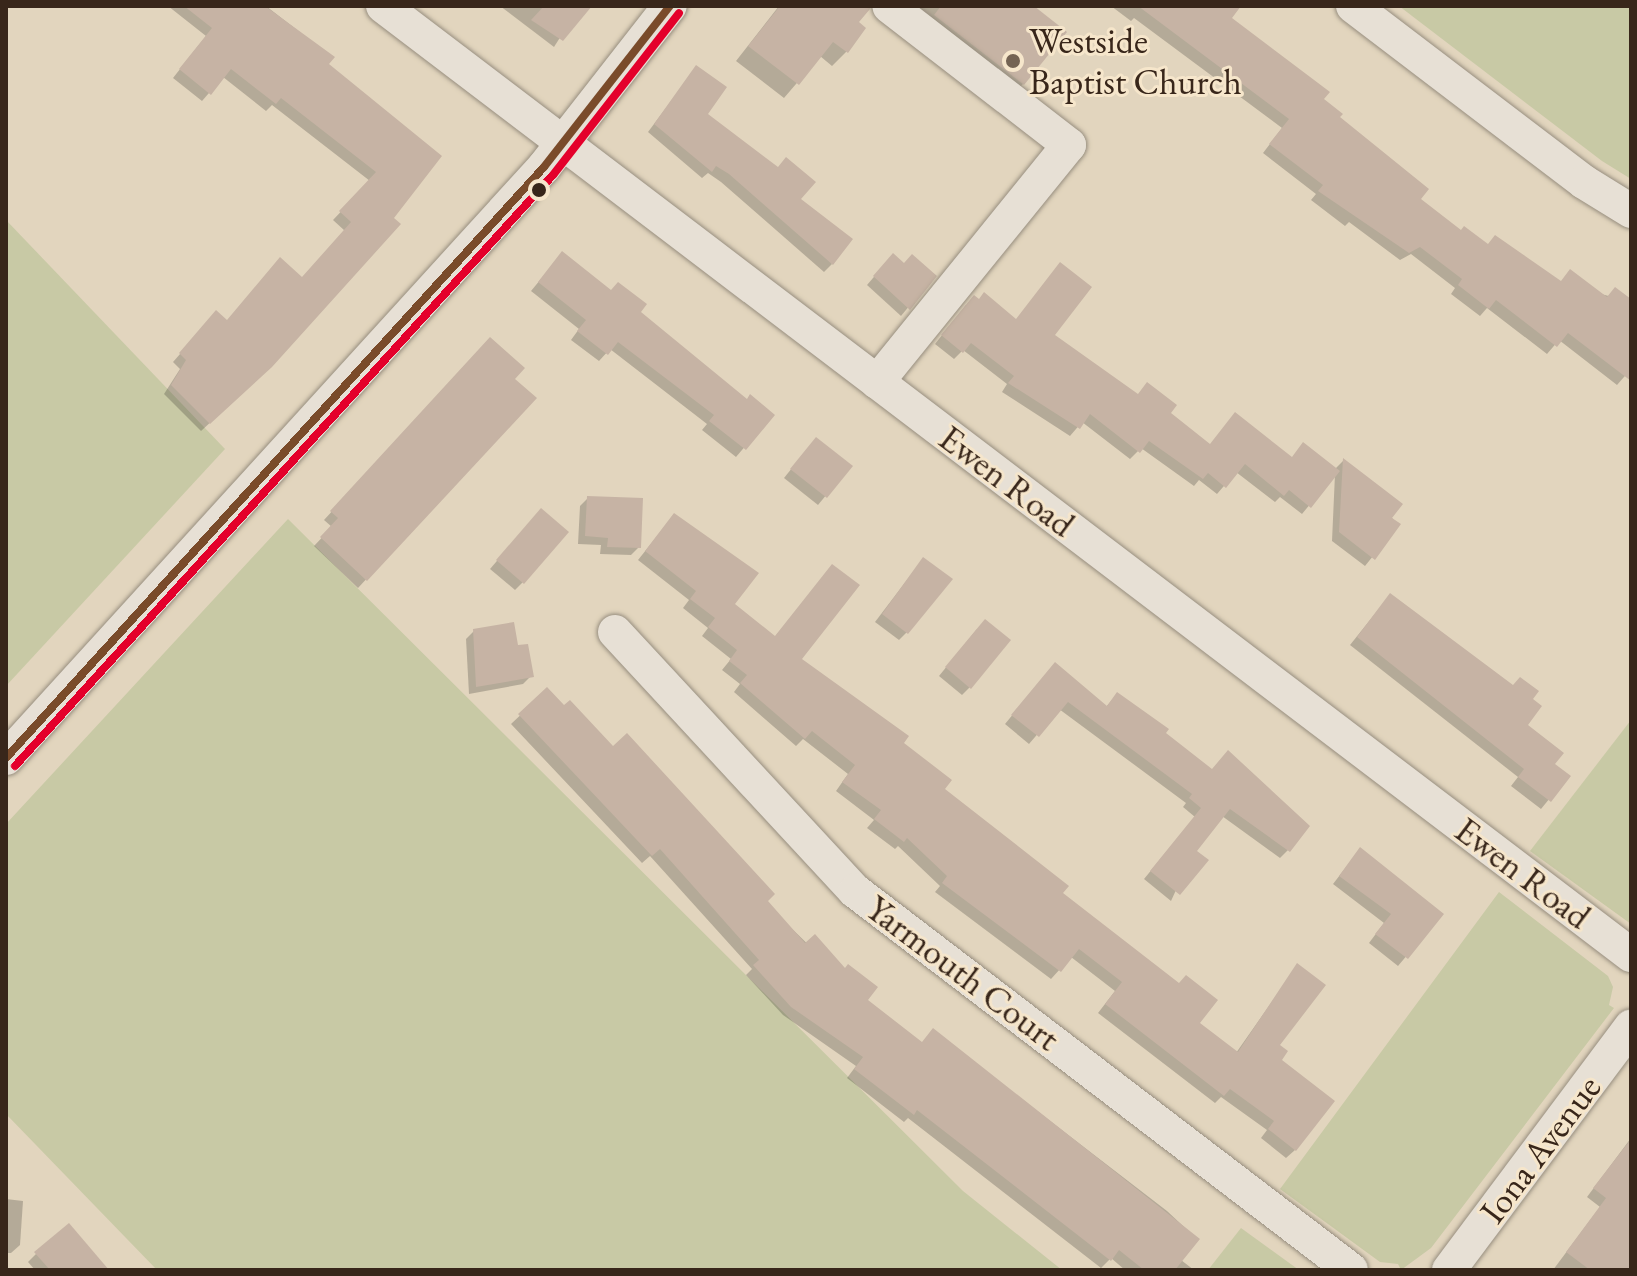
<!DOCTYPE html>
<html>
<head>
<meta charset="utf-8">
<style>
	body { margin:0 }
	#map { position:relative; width:1637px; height:1276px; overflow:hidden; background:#e2d5be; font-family:"EB Garamond",serif }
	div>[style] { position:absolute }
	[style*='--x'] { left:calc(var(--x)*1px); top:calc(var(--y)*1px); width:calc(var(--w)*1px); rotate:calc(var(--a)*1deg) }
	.green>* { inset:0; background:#c8c9a5 }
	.shadow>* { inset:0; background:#0003 }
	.building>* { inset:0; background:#c6b3a4 }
	.roads { filter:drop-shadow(0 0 2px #978e7f) drop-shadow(0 0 2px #978e7f) }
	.minor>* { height:34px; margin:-17px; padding:0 17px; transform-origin:17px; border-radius:17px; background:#e7e0d5 }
	.bus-1>* { height:8px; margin:-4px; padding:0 4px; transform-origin:4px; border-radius:4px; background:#7a4b2a }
	.bus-2>* { height:8px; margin:-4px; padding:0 4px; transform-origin:4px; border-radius:4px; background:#e4002b }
	.dots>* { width:22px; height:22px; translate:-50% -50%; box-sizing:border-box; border:4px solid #f6e6cb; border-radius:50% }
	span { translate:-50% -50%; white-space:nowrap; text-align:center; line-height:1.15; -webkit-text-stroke:6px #f6e6cb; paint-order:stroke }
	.poi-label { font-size:36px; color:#38261a }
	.left { translate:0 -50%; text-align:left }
	.street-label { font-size:36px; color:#38261a }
	.frame { position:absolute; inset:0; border:8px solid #38261a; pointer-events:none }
</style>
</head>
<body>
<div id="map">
	<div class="green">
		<div style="clip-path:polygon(1399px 6px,1631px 6px,1631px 179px,1602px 161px)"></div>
		<div style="clip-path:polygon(6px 220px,225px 449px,6px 686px)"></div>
		<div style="clip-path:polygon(288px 519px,963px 1191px,1062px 1270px,157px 1270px,6px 1114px,6px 824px)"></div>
		<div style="clip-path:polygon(1631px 720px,1631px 924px,1530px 851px)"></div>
		<div style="clip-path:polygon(1499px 892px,1608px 976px,1613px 987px,1609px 1005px,1614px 1008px,1431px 1248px,1401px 1270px,1398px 1264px,1380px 1262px,1280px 1189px)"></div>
		<div style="clip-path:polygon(1241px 1228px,1299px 1270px,1208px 1270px)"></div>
	</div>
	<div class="shadow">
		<div style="clip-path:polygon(168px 6px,266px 6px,332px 57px,326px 65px,440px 157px,262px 375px,201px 431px,164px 394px,180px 369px,173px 362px,209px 321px,226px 322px,302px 279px,345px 231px,333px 220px,370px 181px,272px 105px,266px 111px,223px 77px,202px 101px,173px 78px,206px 36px)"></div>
		<div style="clip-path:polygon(500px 6px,580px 6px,554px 47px)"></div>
		<div style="clip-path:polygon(779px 6px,865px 6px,857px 23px,864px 28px,846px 52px,832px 66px,820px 56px,784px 98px,736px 61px)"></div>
		<div style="clip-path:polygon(889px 6px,1031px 6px,1023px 84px,1009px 98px)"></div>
		<div style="clip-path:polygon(1111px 6px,1231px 6px,1229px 18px,1322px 100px,1418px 200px,1461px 232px,1560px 283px,1631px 302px,1631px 369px,1617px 385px,1559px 340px,1547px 354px,1487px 308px,1480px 316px,1451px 294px,1455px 288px,1411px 254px,1400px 260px,1349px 222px,1345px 226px,1311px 200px,1316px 194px,1263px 153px,1282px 128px,1134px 18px,1131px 21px)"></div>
		<div style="clip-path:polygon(696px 68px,706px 114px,778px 169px,832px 264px,824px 272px,721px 182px,708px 173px,702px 178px,648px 132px)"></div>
		<div style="clip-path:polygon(555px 262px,638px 313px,746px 401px,772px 415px,736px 457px,702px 430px,707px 424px,610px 349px,599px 361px,571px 340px,579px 329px,531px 291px)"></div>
		<div style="clip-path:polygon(885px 264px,934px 276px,901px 316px,867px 285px)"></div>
		<div style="clip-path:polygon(966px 305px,1052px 336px,1209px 446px,1335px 469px,1343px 461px,1398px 525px,1365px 566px,1332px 541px,1335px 474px,1302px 514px,1280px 497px,1275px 502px,1236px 472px,1217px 494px,1199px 480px,1194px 486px,1141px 448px,1130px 459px,1082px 422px,1070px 436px,1002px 392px,1007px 384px,963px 350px,954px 359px,935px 344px)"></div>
		<div style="clip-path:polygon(482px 348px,534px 399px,358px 588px,314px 546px,332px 527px,324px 520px)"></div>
		<div style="clip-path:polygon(808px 448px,850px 466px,818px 505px,784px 478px)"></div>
		<div style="clip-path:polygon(588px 498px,639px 547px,631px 555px,600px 554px,601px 545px,578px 544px,580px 506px)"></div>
		<div style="clip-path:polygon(674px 515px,733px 604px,774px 638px,832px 566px,799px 659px,901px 744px,942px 790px,1197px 1023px,1236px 1053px,1297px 966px,1277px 1046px,1295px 1150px,1286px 1158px,1261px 1138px,1267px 1130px,1221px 1097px,1215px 1103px,1098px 1013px,1115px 991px,1071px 957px,1051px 979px,935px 892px,940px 886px,898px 846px,895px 849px,867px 828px,874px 820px,836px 791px,848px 774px,803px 739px,796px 746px,734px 692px,740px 684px,722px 670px,731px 659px,702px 636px,708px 628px,683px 608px,689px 600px,638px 560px)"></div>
		<div style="clip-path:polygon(534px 518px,523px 582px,515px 590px,490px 569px)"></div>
		<div style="clip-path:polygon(923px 559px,907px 632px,899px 640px,875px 622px)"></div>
		<div style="clip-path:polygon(1390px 595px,1530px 700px,1525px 725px,1552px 764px,1568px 776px,1541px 809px,1511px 786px,1518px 777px,1350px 645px)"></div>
		<div style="clip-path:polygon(977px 629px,970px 687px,962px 695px,939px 676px)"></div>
		<div style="clip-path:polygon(474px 631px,531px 676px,523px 684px,469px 694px,466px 639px)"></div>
		<div style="clip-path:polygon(1048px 672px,1106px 707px,1117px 694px,1288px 850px,1280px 858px,1222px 816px,1194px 851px,1171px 901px,1144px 879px,1195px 817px,1183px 807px,1186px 803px,1059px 709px,1029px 744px,1005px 724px)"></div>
		<div style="clip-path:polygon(547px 690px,865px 1000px,921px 1044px,933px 1031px,1167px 1211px,1197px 1239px,1181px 1260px,1194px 1270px,1125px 1270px,1111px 1258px,1101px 1268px,908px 1118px,904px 1122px,847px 1078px,856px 1066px,783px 1015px,746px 975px,752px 969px,650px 856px,642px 863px,511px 724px)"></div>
		<div style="clip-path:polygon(1360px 849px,1441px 915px,1398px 966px,1369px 943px,1384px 923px,1333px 884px)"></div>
		<div style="clip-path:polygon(1631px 1138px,1631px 1256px,1620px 1270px,1553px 1270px,1600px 1207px,1587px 1197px)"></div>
		<div style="clip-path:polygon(6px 1199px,23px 1201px,20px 1245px,11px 1253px,6px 1253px)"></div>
		<div style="clip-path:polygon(36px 1254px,106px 1270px,35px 1270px,28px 1262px)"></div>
	</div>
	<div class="building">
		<div style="clip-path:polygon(184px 6px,265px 6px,335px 57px,329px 64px,442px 156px,394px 218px,401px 224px,272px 367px,210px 424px,171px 385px,186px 360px,179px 353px,216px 310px,227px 320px,280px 257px,302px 277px,351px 222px,339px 211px,376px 172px,281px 98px,276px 104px,231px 69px,211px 95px,179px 69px,212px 28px)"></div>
		<div style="clip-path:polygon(544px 6px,592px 6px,563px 41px,531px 20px)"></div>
		<div style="clip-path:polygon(780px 6px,869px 6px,870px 9px,859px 22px,866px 28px,848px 53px,833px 42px,799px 85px,748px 46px)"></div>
		<div style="clip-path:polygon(941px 6px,1034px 6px,1067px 32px,1024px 85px,934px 15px)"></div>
		<div style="clip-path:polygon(1138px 6px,1241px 6px,1232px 18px,1330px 92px,1324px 99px,1343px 114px,1340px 117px,1429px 189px,1421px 199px,1461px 230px,1464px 226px,1488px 244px,1495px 235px,1561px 281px,1570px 269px,1607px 297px,1615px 287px,1631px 299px,1631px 381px,1568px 333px,1557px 347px,1496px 300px,1489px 309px,1458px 285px,1462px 279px,1420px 247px,1409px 253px,1318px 191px,1323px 185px,1269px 144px,1289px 119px)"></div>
		<div style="clip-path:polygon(696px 65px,727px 87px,708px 114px,778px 167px,786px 157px,816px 182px,801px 199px,853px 239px,833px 265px,729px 174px,716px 166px,712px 172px,654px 124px)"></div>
		<div style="clip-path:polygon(562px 251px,611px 290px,618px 282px,647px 304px,641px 312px,747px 399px,750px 394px,775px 415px,746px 450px,709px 421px,714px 415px,618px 342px,608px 355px,577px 331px,586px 320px,538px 282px)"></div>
		<div style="clip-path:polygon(893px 253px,904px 263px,912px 254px,937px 276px,910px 310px,873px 276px)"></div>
		<div style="clip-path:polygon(1060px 262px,1092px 287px,1055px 335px,1138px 394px,1147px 382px,1177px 405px,1171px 413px,1210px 444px,1235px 412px,1292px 457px,1303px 442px,1340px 471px,1311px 508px,1289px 490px,1284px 496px,1245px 464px,1226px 488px,1208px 473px,1203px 479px,1149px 441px,1140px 453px,1090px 414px,1080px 429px,1008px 383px,1014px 376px,971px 343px,963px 353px,941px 335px,974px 295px,979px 299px,984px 292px,1016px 319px)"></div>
		<div style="clip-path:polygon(490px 337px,525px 368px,515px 379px,537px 398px,367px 581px,320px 537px,338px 518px,330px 511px)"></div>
		<div style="clip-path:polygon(816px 437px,853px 466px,827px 498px,790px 469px)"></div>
		<div style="clip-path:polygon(1343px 458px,1403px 504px,1392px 518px,1401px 524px,1375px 560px,1339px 532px)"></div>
		<div style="clip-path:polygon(587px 496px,643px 498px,641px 548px,607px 547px,608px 538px,585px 536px)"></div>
		<div style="clip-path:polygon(541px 508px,569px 532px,524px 584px,496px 560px)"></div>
		<div style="clip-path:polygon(674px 513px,759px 573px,735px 604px,775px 636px,832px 564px,860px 585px,802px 659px,909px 736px,904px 743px,952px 780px,945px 789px,1069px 886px,1063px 893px,1179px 983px,1186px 975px,1218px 1000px,1200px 1023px,1238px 1052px,1297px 963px,1326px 985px,1280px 1045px,1288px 1051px,1282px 1060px,1335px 1101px,1296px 1151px,1268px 1129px,1274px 1121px,1230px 1089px,1224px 1096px,1105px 1004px,1122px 982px,1079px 949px,1061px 972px,942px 883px,947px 876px,907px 838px,904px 842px,874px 819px,881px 810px,842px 782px,855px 765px,812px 731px,805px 739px,740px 683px,747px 675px,729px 661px,737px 650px,708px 627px,715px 618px,690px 599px,696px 591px,645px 551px)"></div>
		<div style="clip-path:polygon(923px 557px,953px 579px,908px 634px,882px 614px)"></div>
		<div style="clip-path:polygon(1390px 593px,1513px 685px,1520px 677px,1539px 691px,1533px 699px,1542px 706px,1528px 725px,1564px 753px,1555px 764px,1571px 776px,1551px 802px,1518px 777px,1524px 769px,1357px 637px)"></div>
		<div style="clip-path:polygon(985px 619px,1011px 640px,971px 689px,945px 667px)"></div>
		<div style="clip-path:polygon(514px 622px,518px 645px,528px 644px,534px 677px,476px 687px,473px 629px)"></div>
		<div style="clip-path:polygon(1055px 662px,1107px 706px,1117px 692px,1169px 729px,1166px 733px,1212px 769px,1228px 750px,1310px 826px,1290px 852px,1230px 809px,1197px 851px,1209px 860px,1180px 895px,1150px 871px,1201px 808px,1189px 798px,1192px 794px,1068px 702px,1039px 737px,1011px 715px)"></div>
		<div style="clip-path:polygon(547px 687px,564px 705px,570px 700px,613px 746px,627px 733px,775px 894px,768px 901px,805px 943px,815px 934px,845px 968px,848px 964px,878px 987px,868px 1000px,922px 1042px,933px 1028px,1200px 1239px,1175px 1270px,1144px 1270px,1119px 1250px,1111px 1261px,917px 1110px,914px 1115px,854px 1069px,863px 1057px,791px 1007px,753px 965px,759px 960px,660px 849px,652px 856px,518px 714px)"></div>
		<div style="clip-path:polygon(1360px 847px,1444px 914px,1408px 959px,1375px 934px,1391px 914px,1339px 876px)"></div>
		<div style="clip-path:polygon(1631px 1139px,1631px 1270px,1590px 1270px,1566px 1252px,1606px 1198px,1593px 1188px)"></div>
		<div style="clip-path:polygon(69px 1223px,109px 1270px,50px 1270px,34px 1252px)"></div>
	</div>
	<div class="roads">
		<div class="minor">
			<div style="--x:383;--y:6;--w:1568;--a:37.25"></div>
			<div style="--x:1353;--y:6;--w:290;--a:37.3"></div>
			<div style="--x:1584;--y:182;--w:55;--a:31.7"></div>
			<div style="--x:877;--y:382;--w:305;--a:-51"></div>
			<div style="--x:1069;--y:145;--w:227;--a:-142.3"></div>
			<div style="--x:615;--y:632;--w:353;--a:47.2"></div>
			<div style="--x:855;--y:891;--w:624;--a:37.38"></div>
			<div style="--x:6;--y:758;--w:799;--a:-47.69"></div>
			<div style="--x:544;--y:167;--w:204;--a:-52"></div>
			<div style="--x:1449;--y:1270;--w:304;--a:-53.2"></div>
		</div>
	</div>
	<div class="bus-1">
		<div style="--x:6;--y:758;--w:799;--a:-47.69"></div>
		<div style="--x:544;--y:167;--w:204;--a:-52"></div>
	</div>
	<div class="bus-2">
		<div style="--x:15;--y:766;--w:799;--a:-47.69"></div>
		<div style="--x:553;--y:175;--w:205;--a:-52.1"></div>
	</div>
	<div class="dots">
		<div style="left:1013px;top:61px;background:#746353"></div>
		<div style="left:539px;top:190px;background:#38261a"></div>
	</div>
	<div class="poi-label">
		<span class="left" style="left:1029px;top:61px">Westside<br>Baptist Church</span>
	</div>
	<div class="street-label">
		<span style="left:1007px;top:481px;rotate:37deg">Ewen Road</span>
		<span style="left:1523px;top:873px;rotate:37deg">Ewen Road</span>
		<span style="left:963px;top:973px;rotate:37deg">Yarmouth Court</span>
		<span style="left:1540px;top:1149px;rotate:-53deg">Iona Avenue</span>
	</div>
	<div class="frame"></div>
</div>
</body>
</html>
